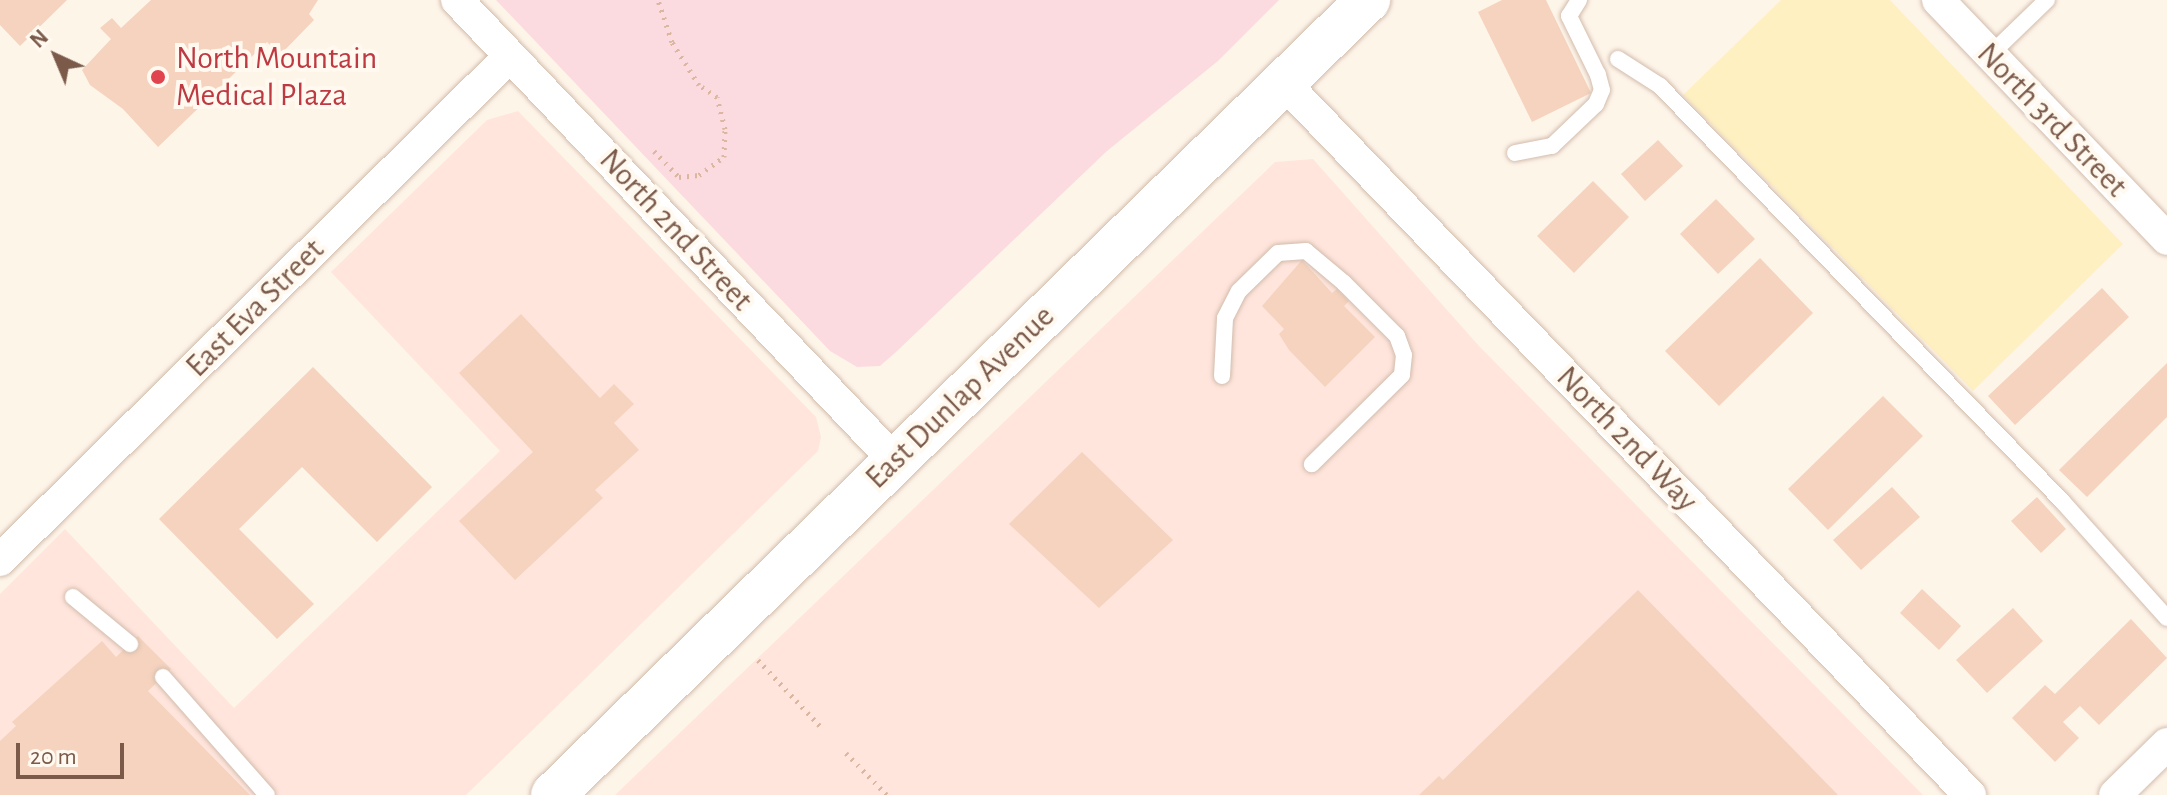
<!DOCTYPE html>
<html>
<head>
<meta charset="utf-8">
<style>
	body { margin:0 }
	#map { position:relative; width:2167px; height:795px; overflow:hidden; background:#fef5e9; font-family:"Alegreya Sans",sans-serif }
	div>[style] { position:absolute }
	[style*='--x'] { left:calc(var(--x)*1px); top:calc(var(--y)*1px); width:calc(var(--w)*1px); rotate:calc(var(--a)*1deg) }
	.commercial>* { inset:0; background:#ffe5dc }
	.medical>* { inset:0; background:#fcdbe0 }
	.sand>* { inset:0; background:#fff0c2 }
	.building>* { inset:0; background:#f5d3be }
	.path>* { height:5px; margin-top:-2.5px; transform-origin:0; background:repeating-linear-gradient(90deg,#dbb6a0 0 2px,transparent 0 8px) }
	.roads { filter:drop-shadow(0 0 2px #d2bcad) drop-shadow(0 0 2px #d2bcad) }
	.service>* { height:16px; margin:-8px; padding:0 8px; transform-origin:8px; border-radius:8px; background:#fff }
	.minor>* { height:32px; margin:-16px; padding:0 16px; transform-origin:16px; border-radius:16px; background:#fff }
	.secondary>* { height:44px; margin:-22px; padding:0 22px; transform-origin:22px; border-radius:22px; background:#fff }
	.dots>* { width:22px; height:22px; translate:-50% -50%; box-sizing:border-box; border:4px solid #fff9f0; border-radius:50% }
	span { translate:-50% -50%; white-space:nowrap; text-align:center; line-height:1.15; -webkit-text-stroke:8px #fff9f0; paint-order:stroke }
	.health-label { font-size:32px; color:#be3a42 }
	.left { translate:0 -50%; text-align:left }
	.street-label { font-size:32px; color:#7b5a4a }
	.north { position:absolute; left:16px; top:16px; width:80px; height:80px; -webkit-text-stroke:6px #fff9f0; paint-order:stroke; rotate:316deg; font-size:22px; font-weight:700; line-height:32px; text-align:center; color:#7b5a4a }
	.north::after { content:''; display:block; margin:auto; width:28px; height:36px; background:#7b5a4a; clip-path:polygon(50% 0,100% 100%,50% 72%,0 100%) }
	.scale { position:absolute; left:16px; top:743px; width:108px; height:36px; box-sizing:border-box; border:4px solid #7b5a4a; border-top:0; padding-left:10px; font-size:24px; line-height:28px; white-space:nowrap; color:#7b5a4a; -webkit-text-stroke:6px #fff9f0; paint-order:stroke }
</style>
</head>
<body>
<div id="map">
	<div class="commercial">
		<div style="clip-path:polygon(518px 111px,816px 417px,821px 437px,818px 451px,466px 795px,0 795px,0 594px,65px 529px,234px 708px,500px 451px,331px 272px,487px 120px)"></div>
		<div style="clip-path:polygon(1313px 159px,1479px 346px,1923px 795px,615px 795px,1275px 162px)"></div>
	</div>
	<div class="medical">
		<div style="clip-path:polygon(496px 0,1279px 0,1218px 61px,1107px 151px,896px 352px,880px 366px,857px 367px,830px 351px)"></div>
	</div>
	<div class="sand">
		<div style="clip-path:polygon(1781px 0,1890px 0,2123px 244px,1973px 391px,1683px 95px)"></div>
	</div>
	<div class="building">
		<div style="clip-path:polygon(0 0,67px 0,20px 46px,0 25px)"></div>
		<div style="clip-path:polygon(151px 0,318px 0,309px 14px,314px 20px,280px 55px,267px 42px,158px 147px,123px 109px,90px 85px,82px 70px,111px 39px,100px 28px,112px 18px,121px 28px)"></div>
		<div style="clip-path:polygon(1502px 0,1546px 0,1591px 93px,1532px 122px,1478px 12px)"></div>
		<div style="clip-path:polygon(1658px 140px,1683px 166px,1645px 201px,1621px 174px)"></div>
		<div style="clip-path:polygon(1593px 181px,1629px 217px,1574px 273px,1537px 236px)"></div>
		<div style="clip-path:polygon(1716px 199px,1755px 239px,1718px 274px,1680px 234px)"></div>
		<div style="clip-path:polygon(1760px 258px,1813px 313px,1719px 406px,1665px 351px)"></div>
		<div style="clip-path:polygon(1302px 260px,1332px 293px,1337px 289px,1349px 301px,1344px 306px,1375px 337px,1325px 387px,1289px 350px,1279px 334px,1284px 329px,1262px 306px)"></div>
		<div style="clip-path:polygon(2102px 288px,2129px 317px,2015px 425px,1988px 396px)"></div>
		<div style="clip-path:polygon(521px 314px,600px 398px,614px 384px,634px 404px,614px 423px,639px 450px,595px 490px,603px 498px,515px 580px,459px 521px,533px 452px,459px 373px)"></div>
		<div style="clip-path:polygon(2167px 363px,2167px 417px,2087px 497px,2059px 470px)"></div>
		<div style="clip-path:polygon(313px 367px,432px 487px,377px 542px,302px 467px,239px 529px,314px 604px,277px 639px,159px 519px)"></div>
		<div style="clip-path:polygon(1883px 396px,1923px 436px,1828px 530px,1788px 489px)"></div>
		<div style="clip-path:polygon(1082px 452px,1173px 540px,1099px 608px,1009px 524px)"></div>
		<div style="clip-path:polygon(1892px 487px,1920px 517px,1861px 570px,1833px 540px)"></div>
		<div style="clip-path:polygon(2037px 497px,2066px 529px,2041px 553px,2011px 521px)"></div>
		<div style="clip-path:polygon(1922px 589px,1961px 626px,1939px 650px,1900px 613px)"></div>
		<div style="clip-path:polygon(1638px 590px,1838px 795px,1419px 795px,1439px 776px,1443px 780px)"></div>
		<div style="clip-path:polygon(2013px 608px,2043px 641px,1987px 693px,1956px 660px)"></div>
		<div style="clip-path:polygon(2131px 619px,2167px 658px,2099px 725px,2080px 706px,2063px 722px,2079px 738px,2055px 762px,2012px 718px,2045px 685px,2055px 694px)"></div>
		<div style="clip-path:polygon(138px 636px,171px 669px,148px 691px,250px 795px,0 795px,0 741px,16px 726px,12px 722px,102px 641px,116px 657px)"></div>
	</div>
	<div class="path">
		<div style="--x:654;--y:151;--w:36;--a:46"></div>
		<div style="--x:679;--y:177;--w:20;--a:-6"></div>
		<div style="--x:699;--y:175;--w:31;--a:-36"></div>
		<div style="--x:724;--y:157;--w:28;--a:-88"></div>
		<div style="--x:725;--y:129;--w:33;--a:-104"></div>
		<div style="--x:717;--y:97;--w:22;--a:-146"></div>
		<div style="--x:699;--y:85;--w:51;--a:-122.1"></div>
		<div style="--x:672;--y:42;--w:44;--a:-108.4"></div>
		<div style="--x:758;--y:660;--w:91;--a:46.8"></div>
		<div style="--x:846;--y:753;--w:59;--a:45.7"></div>
	</div>
	<div class="roads">
		<div class="service">
			<div style="--x:1990;--y:55;--w:79;--a:-44"></div>
			<div style="--x:1618;--y:59;--w:50;--a:32.7"></div>
			<div style="--x:1660;--y:86;--w:578;--a:45.91"></div>
			<div style="--x:2062;--y:501;--w:157;--a:48.1"></div>
			<div style="--x:1515;--y:153;--w:38;--a:-11"></div>
			<div style="--x:1552;--y:146;--w:61;--a:-43.7"></div>
			<div style="--x:1596;--y:104;--w:15;--a:-67"></div>
			<div style="--x:1602;--y:90;--w:16;--a:-105"></div>
			<div style="--x:1598;--y:75;--w:66;--a:-116.2"></div>
			<div style="--x:1569;--y:16;--w:19;--a:-58"></div>
			<div style="--x:1222;--y:376;--w:58;--a:-87"></div>
			<div style="--x:1225;--y:318;--w:30;--a:-63"></div>
			<div style="--x:1239;--y:291;--w:54;--a:-44.3"></div>
			<div style="--x:1278;--y:253;--w:28;--a:-4"></div>
			<div style="--x:1306;--y:251;--w:50;--a:40.1"></div>
			<div style="--x:1344;--y:283;--w:75;--a:45"></div>
			<div style="--x:1397;--y:336;--w:20;--a:70"></div>
			<div style="--x:1404;--y:355;--w:20;--a:96"></div>
			<div style="--x:1402;--y:375;--w:127;--a:135.3"></div>
			<div style="--x:73;--y:597;--w:74;--a:39.5"></div>
			<div style="--x:163;--y:677;--w:157;--a:48.6"></div>
		</div>
		<div class="minor">
			<div style="--x:457;--y:0;--w:634;--a:46.47"></div>
			<div style="--x:1938;--y:0;--w:331;--a:46.2"></div>
			<div style="--x:1284;--y:83;--w:989;--a:46.07"></div>
			<div style="--x:0;--y:560;--w:717;--a:-44.66"></div>
			<div style="--x:2115;--y:795;--w:73;--a:-44.4"></div>
		</div>
		<div class="secondary">
			<div style="--x:553;--y:795;--w:1139;--a:-44.29"></div>
		</div>
	</div>
	<div class="dots">
		<div style="left:158px;top:77px;background:#e0444e"></div>
	</div>
	<div class="health-label">
		<span class="left" style="left:176px;top:77px">North Mountain<br>Medical Plaza</span>
	</div>
	<div class="street-label">
		<span style="left:2052px;top:120px;rotate:46deg">North 3rd Street</span>
		<span style="left:676px;top:230px;rotate:47deg">North 2nd Street</span>
		<span style="left:255px;top:308px;rotate:-45deg">East Eva Street</span>
		<span style="left:960px;top:397px;rotate:-44deg">East Dunlap Avenue</span>
		<span style="left:1627px;top:439px;rotate:46deg">North 2nd Way</span>
	</div>
	<div class="north">N</div>
	<div class="scale">20 m</div>
</div>
</body>
</html>
